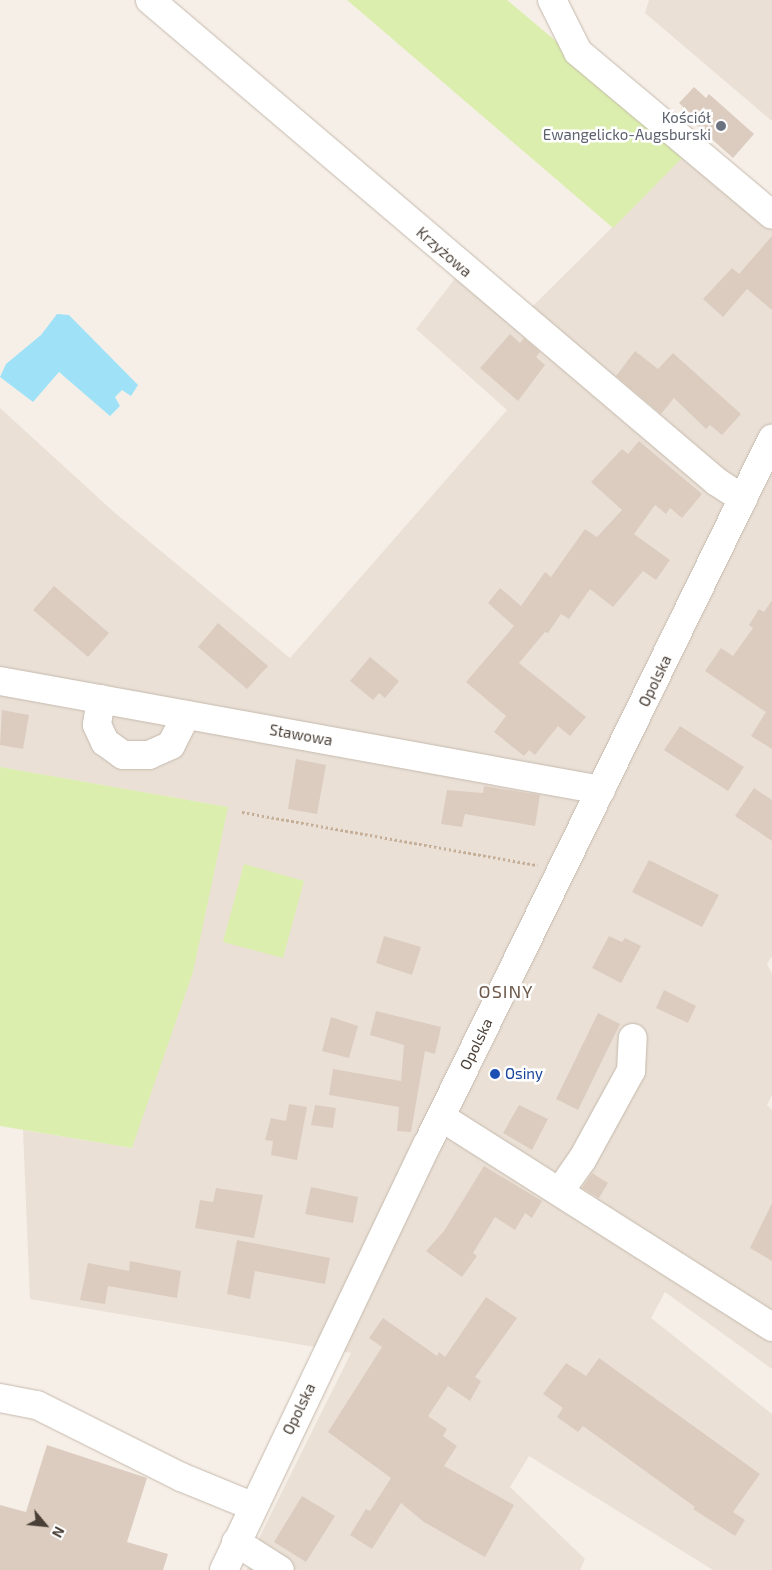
<!DOCTYPE html>
<html>
<head>
<meta charset="utf-8">
<style>
	body { margin:0 }
	#map { position:relative; width:772px; height:1570px; overflow:hidden; background:#f6efe8; font-family:"Exo 2",sans-serif }
	div>[style] { position:absolute }
	[style*='--x'] { left:calc(var(--x)*1px); top:calc(var(--y)*1px); width:calc(var(--w)*1px); rotate:calc(var(--a)*1deg) }
	.residential>* { inset:0; background:#eae0d6 }
	.green>* { inset:0; background:#dbeead }
	.water>* { inset:0; background:#9fe2f8 }
	.building>* { inset:0; background:#dcccbf }
	.path>* { height:3px; margin-top:-1.5px; transform-origin:0; background:repeating-linear-gradient(90deg,#c6af99 0 2.5px,transparent 0 5px) }
	.roads { filter:drop-shadow(0 0 1px #c5b9ac) drop-shadow(0 0 1px #c5b9ac) }
	.minor>* { height:28px; margin:-14px; padding:0 14px; transform-origin:14px; border-radius:14px; background:#fff }
	.dots>* { width:14px; height:14px; translate:-50% -50%; box-sizing:border-box; border:2px solid #fff; border-radius:50% }
	span { translate:-50% -50%; white-space:nowrap; text-align:center; line-height:1.15; -webkit-text-stroke:5px #fff; paint-order:stroke }
	.worship-label { font-size:15px; color:#5b616d }
	.right { translate:-100% -50%; text-align:right }
	.street-label { font-size:15px; color:#4a3f36 }
	.transit-label { font-size:15px; color:#164399 }
	.left { translate:0 -50%; text-align:left }
	.quarter-label { font-size:18px; color:#6e5b4c; letter-spacing:1px }
	.north { position:absolute; left:20px; top:1500px; width:50px; height:50px; -webkit-text-stroke:4px #fff; paint-order:stroke; rotate:118deg; font-size:14px; font-weight:700; line-height:20px; text-align:center; color:#4a3f36 }
	.north::after { content:''; display:block; margin:auto; width:18px; height:22px; background:#4a3f36; clip-path:polygon(50% 0,100% 100%,50% 72%,0 100%) }
</style>
</head>
<body>
<div id="map">
	<div class="residential">
		<div style="clip-path:polygon(649px 0,772px 0,772px 121px,645px 13px)"></div>
		<div style="clip-path:polygon(688px 152px,772px 226px,772px 956px,767px 964px,772px 974px,772px 1095px,767px 1105px,772px 1110px,772px 1369px,665px 1292px,651px 1318px,772px 1414px,772px 1570px,713px 1570px,529px 1456px,510px 1487px,585px 1559px,580px 1570px,247px 1570px,259px 1538px,351px 1353px,30px 1299px,23px 1130px,132px 1148px,228px 807px,0 767px,0 408px,115px 513px,290px 658px,507px 410px,416px 329px,457px 276px,533px 306px)"></div>
	</div>
	<div class="green">
		<div style="clip-path:polygon(347px 0,507px 0,688px 152px,613px 228px)"></div>
		<div style="clip-path:polygon(0 767px,228px 807px,193px 972px,132px 1148px,0 1126px)"></div>
		<div style="clip-path:polygon(244px 864px,304px 881px,283px 958px,223px 942px)"></div>
	</div>
	<div class="water">
		<div style="clip-path:polygon(57px 314px,69px 315px,138px 385px,131px 396px,122px 390px,115px 397px,120px 406px,110px 416px,59px 372px,33px 402px,0 377px,6px 364px,41px 335px)"></div>
	</div>
	<div class="building">
		<div style="clip-path:polygon(694px 87px,706px 98px,709px 94px,754px 134px,733px 158px,688px 118px,691px 114px,679px 103px)"></div>
		<div style="clip-path:polygon(772px 236px,772px 310px,747px 289px,723px 317px,703px 299px,732px 268px,739px 274px)"></div>
		<div style="clip-path:polygon(510px 334px,520px 343px,524px 338px,540px 352px,536px 357px,545px 365px,518px 401px,480px 368px)"></div>
		<div style="clip-path:polygon(635px 351px,658px 369px,673px 353px,741px 414px,722px 435px,710px 425px,706px 429px,674px 398px,661px 414px,616px 376px)"></div>
		<div style="clip-path:polygon(639px 441px,702px 494px,682px 518px,670px 508px,666px 514px,655px 505px,634px 534px,670px 560px,656px 580px,643px 571px,613px 607px,590px 589px,569px 619px,561px 614px,548px 633px,545px 632px,519px 663px,586px 717px,570px 736px,558px 726px,535px 755px,529px 750px,524px 756px,494px 732px,506px 716px,466px 682px,514px 626px,488px 603px,500px 588px,521px 606px,545px 572px,551px 577px,585px 529px,597px 537px,622px 510px,591px 482px,622px 449px,628px 454px)"></div>
		<div style="clip-path:polygon(54px 586px,109px 633px,88px 657px,33px 610px)"></div>
		<div style="clip-path:polygon(772px 600px,772px 749px,751px 736px,766px 712px,705px 671px,721px 648px,733px 656px,753px 628px,749px 625px,759px 609px,764px 612px)"></div>
		<div style="clip-path:polygon(218px 623px,268px 666px,247px 689px,198px 647px)"></div>
		<div style="clip-path:polygon(370px 657px,399px 681px,385px 698px,379px 693px,373px 700px,350px 681px)"></div>
		<div style="clip-path:polygon(2px 710px,29px 715px,23px 749px,0 745px)"></div>
		<div style="clip-path:polygon(680px 726px,744px 767px,728px 791px,664px 750px)"></div>
		<div style="clip-path:polygon(296px 759px,326px 765px,317px 814px,288px 809px)"></div>
		<div style="clip-path:polygon(484px 786px,540px 795px,535px 826px,465px 814px,462px 827px,441px 824px,447px 790px,483px 793px)"></div>
		<div style="clip-path:polygon(754px 788px,772px 800px,772px 841px,735px 816px)"></div>
		<div style="clip-path:polygon(649px 860px,719px 895px,702px 927px,632px 892px)"></div>
		<div style="clip-path:polygon(384px 936px,421px 947px,412px 975px,376px 963px)"></div>
		<div style="clip-path:polygon(609px 936px,622px 942px,625px 938px,641px 946px,621px 983px,592px 968px)"></div>
		<div style="clip-path:polygon(664px 990px,696px 1006px,688px 1023px,656px 1008px)"></div>
		<div style="clip-path:polygon(376px 1011px,441px 1027px,435px 1054px,425px 1051px,411px 1132px,397px 1131px,399px 1107px,329px 1095px,333px 1069px,401px 1081px,404px 1045px,370px 1035px)"></div>
		<div style="clip-path:polygon(598px 1013px,620px 1024px,578px 1110px,556px 1099px)"></div>
		<div style="clip-path:polygon(331px 1017px,358px 1026px,349px 1058px,322px 1051px)"></div>
		<div style="clip-path:polygon(289px 1104px,307px 1107px,297px 1160px,271px 1155px,273px 1141px,265px 1140px,271px 1118px,286px 1121px)"></div>
		<div style="clip-path:polygon(315px 1105px,336px 1108px,333px 1128px,311px 1125px)"></div>
		<div style="clip-path:polygon(519px 1105px,548px 1119px,532px 1150px,503px 1133px)"></div>
		<div style="clip-path:polygon(484px 1166px,542px 1201px,532px 1218px,525px 1213px,515px 1230px,495px 1217px,473px 1253px,477px 1256px,462px 1277px,426px 1251px,444px 1231px)"></div>
		<div style="clip-path:polygon(592px 1173px,608px 1183px,599px 1198px,582px 1188px)"></div>
		<div style="clip-path:polygon(311px 1187px,358px 1197px,353px 1223px,305px 1214px)"></div>
		<div style="clip-path:polygon(216px 1188px,263px 1195px,254px 1238px,195px 1228px,200px 1200px,213px 1202px)"></div>
		<div style="clip-path:polygon(772px 1203px,772px 1261px,750px 1248px)"></div>
		<div style="clip-path:polygon(237px 1240px,330px 1258px,325px 1284px,255px 1271px,250px 1299px,227px 1294px)"></div>
		<div style="clip-path:polygon(130px 1261px,181px 1271px,177px 1298px,108px 1286px,105px 1304px,80px 1300px,88px 1263px,129px 1271px)"></div>
		<div style="clip-path:polygon(486px 1297px,517px 1318px,475px 1377px,481px 1381px,470px 1401px,448px 1386px,428px 1416px,447px 1429px,443px 1436px,457px 1446px,444px 1466px,514px 1505px,485px 1557px,424px 1522px,401px 1503px,372px 1549px,350px 1535px,366px 1509px,370px 1511px,391px 1478px,328px 1432px,382px 1347px,369px 1338px,383px 1318px,437px 1356px,439px 1352px,445px 1357px)"></div>
		<div style="clip-path:polygon(599px 1358px,760px 1474px,733px 1512px,745px 1520px,735px 1536px,693px 1509px,695px 1507px,583px 1426px,578px 1432px,557px 1417px,563px 1408px,543px 1394px,566px 1363px,586px 1376px)"></div>
		<div style="clip-path:polygon(47px 1445px,147px 1478px,127px 1542px,168px 1554px,163px 1570px,0 1570px,0 1505px,26px 1512px)"></div>
		<div style="clip-path:polygon(302px 1496px,335px 1516px,306px 1562px,274px 1542px)"></div>
	</div>
	<div class="path">
		<div style="--x:242;--y:812;--w:300;--a:10.2"></div>
	</div>
	<div class="roads">
		<div class="minor">
			<div style="--x:150;--y:0;--w:744;--a:40.37"></div>
			<div style="--x:717;--y:482;--w:31;--a:33"></div>
			<div style="--x:552;--y:0;--w:58;--a:63.4"></div>
			<div style="--x:578;--y:52;--w:253;--a:40"></div>
			<div style="--x:0;--y:681;--w:611;--a:10.28"></div>
			<div style="--x:101;--y:699;--w:26;--a:99"></div>
			<div style="--x:97;--y:725;--w:19;--a:65"></div>
			<div style="--x:105;--y:742;--w:22;--a:36"></div>
			<div style="--x:123;--y:755;--w:26;--a:0"></div>
			<div style="--x:149;--y:755;--w:24;--a:-24"></div>
			<div style="--x:171;--y:745;--w:34;--a:-63"></div>
			<div style="--x:441;--y:1117;--w:392;--a:32.4"></div>
			<div style="--x:560;--y:1191;--w:38;--a:-55"></div>
			<div style="--x:582;--y:1160;--w:102;--a:-61.2"></div>
			<div style="--x:631;--y:1071;--w:33;--a:-87"></div>
			<div style="--x:0;--y:1398;--w:38;--a:11"></div>
			<div style="--x:37;--y:1405;--w:161;--a:26.6"></div>
			<div style="--x:181;--y:1477;--w:77;--a:22.2"></div>
			<div style="--x:236;--y:1542;--w:52;--a:32.5"></div>
			<div style="--x:224;--y:1570;--w:473;--a:-64.5"></div>
			<div style="--x:428;--y:1143;--w:784;--a:-63.96"></div>
		</div>
	</div>
	<div class="dots">
		<div style="left:721px;top:126px;background:#6b7280"></div>
		<div style="left:495px;top:1074px;background:#1a4fb4"></div>
	</div>
	<div class="worship-label">
		<span class="right" style="left:711px;top:126px">Kościół<br>Ewangelicko-Augsburski</span>
	</div>
	<div class="street-label">
		<span style="left:444px;top:252px;rotate:41deg">Krzyżowa</span>
		<span style="left:655px;top:681px;rotate:-64deg">Opolska</span>
		<span style="left:301px;top:735px;rotate:10deg">Stawowa</span>
		<span style="left:476px;top:1044px;rotate:-64deg">Opolska</span>
		<span style="left:299px;top:1409px;rotate:-64deg">Opolska</span>
	</div>
	<div class="transit-label">
		<span class="left" style="left:505px;top:1074px">Osiny</span>
	</div>
	<div class="quarter-label">
		<span style="left:506px;top:991px">OSINY</span>
	</div>
	<div class="north">N</div>
</div>
</body>
</html>
